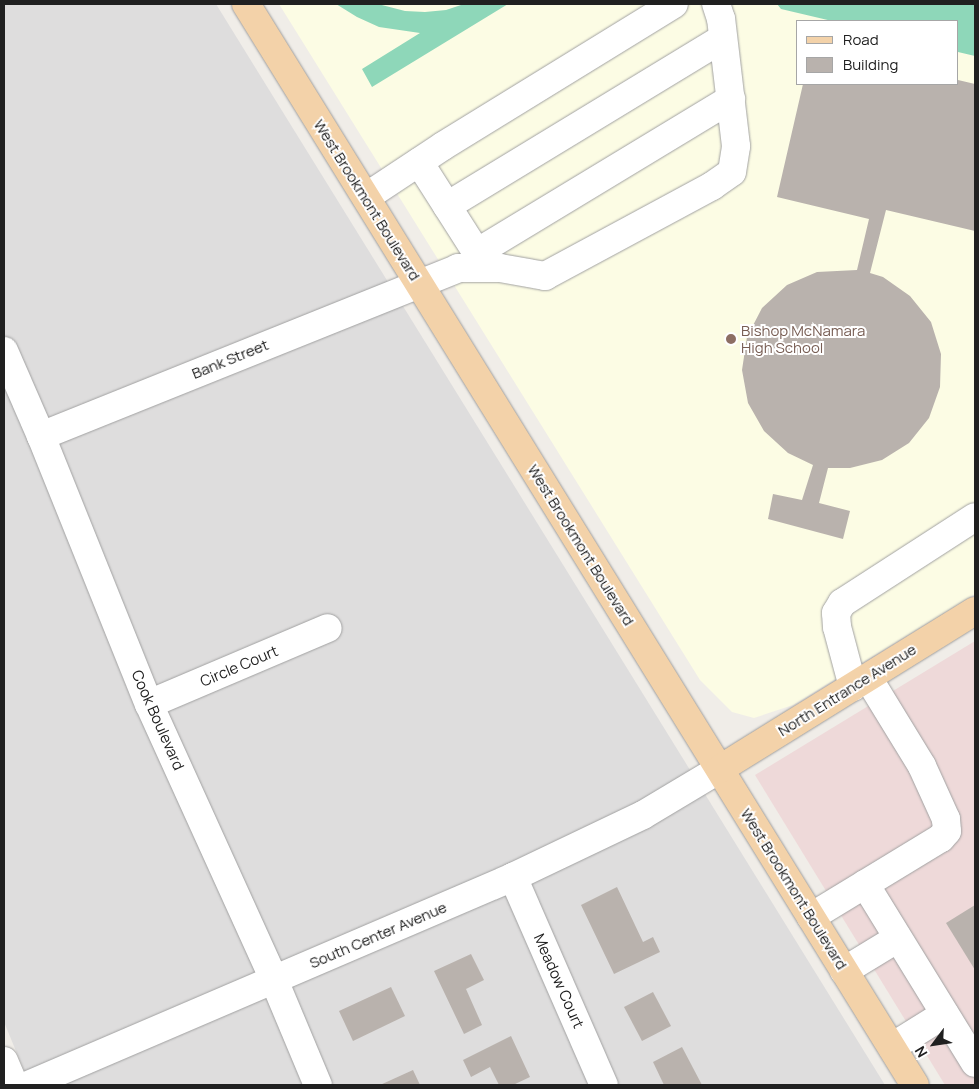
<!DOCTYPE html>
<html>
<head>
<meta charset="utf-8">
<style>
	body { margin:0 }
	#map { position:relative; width:979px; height:1089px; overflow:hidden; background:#f0ede8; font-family:Manrope,sans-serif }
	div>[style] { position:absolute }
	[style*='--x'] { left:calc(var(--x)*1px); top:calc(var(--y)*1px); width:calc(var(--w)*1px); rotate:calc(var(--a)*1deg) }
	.residential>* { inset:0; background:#dedddd }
	.commercial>* { inset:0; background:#eed9d9 }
	.education>* { inset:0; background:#fcfce4 }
	.pitch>* { inset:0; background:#8ed7b9 }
	.building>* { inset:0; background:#b9b2ad }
	.roads { filter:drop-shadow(0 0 1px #a1a1a1) drop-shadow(0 0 1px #a1a1a1) }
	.minor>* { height:28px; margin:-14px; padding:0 14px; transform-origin:14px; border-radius:14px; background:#fff }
	.major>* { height:28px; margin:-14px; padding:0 14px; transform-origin:14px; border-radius:14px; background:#f3d2a9 }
	.dots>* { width:14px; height:14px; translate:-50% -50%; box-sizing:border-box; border:2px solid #fff; border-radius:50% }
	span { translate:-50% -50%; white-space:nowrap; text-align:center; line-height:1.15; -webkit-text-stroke:4px #fff; paint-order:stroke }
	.street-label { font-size:15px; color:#202020 }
	.education-label { font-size:15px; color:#785e54 }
	.left { translate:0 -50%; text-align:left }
	.frame { position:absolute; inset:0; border:5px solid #202020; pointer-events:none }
	.legend { position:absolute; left:796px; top:20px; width:162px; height:65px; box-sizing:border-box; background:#fff; border:1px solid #a6a6a6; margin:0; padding:6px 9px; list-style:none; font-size:15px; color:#202020 }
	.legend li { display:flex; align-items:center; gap:10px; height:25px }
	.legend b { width:25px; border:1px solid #a6a6a6 }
	.north { position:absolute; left:909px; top:1019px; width:50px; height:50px; -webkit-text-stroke:4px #fff; paint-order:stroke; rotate:239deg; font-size:14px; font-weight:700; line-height:20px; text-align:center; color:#202020 }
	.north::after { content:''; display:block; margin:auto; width:18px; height:22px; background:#202020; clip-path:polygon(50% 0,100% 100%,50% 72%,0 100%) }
</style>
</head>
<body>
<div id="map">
	<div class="residential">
		<div style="clip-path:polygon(4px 4px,216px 4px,885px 1085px,30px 1085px,4px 1022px)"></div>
	</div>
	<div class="commercial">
		<div style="clip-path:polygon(975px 641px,975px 1085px,945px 1085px,755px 775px)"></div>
	</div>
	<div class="education">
		<div style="clip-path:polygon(evenodd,279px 4px,975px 4px,975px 594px,793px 705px,754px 718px,732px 712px,700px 680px,279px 4px,798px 21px,958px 21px,958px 84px,798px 84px,798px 21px)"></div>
	</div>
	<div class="pitch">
		<div style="clip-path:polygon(336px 4px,378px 4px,405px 11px,425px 12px,446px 10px,464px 4px,508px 4px,372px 87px,362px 69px,420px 33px,379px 27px,357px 17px)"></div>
		<div style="clip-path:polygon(777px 4px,975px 4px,975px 56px,958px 52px,958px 21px,832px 21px,781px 9px)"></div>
	</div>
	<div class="building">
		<div style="clip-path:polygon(958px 80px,975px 84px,975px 231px,886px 210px,870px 273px,883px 277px,910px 296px,931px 322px,941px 354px,940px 387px,929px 418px,909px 443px,882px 460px,850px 468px,828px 468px,819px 503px,850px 511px,843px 539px,768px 519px,773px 494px,802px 500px,813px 465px,788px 453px,764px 431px,748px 403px,742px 370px,747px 337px,762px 308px,787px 285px,817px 272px,857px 270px,869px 219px,777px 197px,803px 84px,958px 84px)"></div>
		<div style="clip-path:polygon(617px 887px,643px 942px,653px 937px,660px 952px,614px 974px,581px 905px)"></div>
		<div style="clip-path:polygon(975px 905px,975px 970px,946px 923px)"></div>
		<div style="clip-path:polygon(471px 954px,484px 980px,466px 989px,482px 1025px,464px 1034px,434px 971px)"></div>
		<div style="clip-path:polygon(391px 987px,405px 1016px,353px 1041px,339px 1011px)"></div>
		<div style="clip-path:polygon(653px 992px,671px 1026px,642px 1041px,624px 1007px)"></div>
		<div style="clip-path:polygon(511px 1036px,530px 1077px,513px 1085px,499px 1085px,490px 1067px,471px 1077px,463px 1060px)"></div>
		<div style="clip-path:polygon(682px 1047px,702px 1085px,664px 1085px,653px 1062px)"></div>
		<div style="clip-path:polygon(413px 1070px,420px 1085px,380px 1085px)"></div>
	</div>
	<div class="roads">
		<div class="minor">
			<div style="--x:419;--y:162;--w:125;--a:57.5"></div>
			<div style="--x:366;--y:197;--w:92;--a:-33.5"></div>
			<div style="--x:443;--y:146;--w:271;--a:-31.6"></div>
			<div style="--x:447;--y:206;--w:322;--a:-31.3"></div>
			<div style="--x:478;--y:252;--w:296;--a:-31.2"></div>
			<div style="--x:4;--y:351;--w:93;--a:66.5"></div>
			<div style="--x:41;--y:436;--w:289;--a:68.1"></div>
			<div style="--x:149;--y:704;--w:303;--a:65.6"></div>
			<div style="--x:274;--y:980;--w:114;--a:67.3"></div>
			<div style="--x:41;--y:436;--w:450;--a:-21.9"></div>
			<div style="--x:458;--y:268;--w:42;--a:0"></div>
			<div style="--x:500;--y:268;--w:46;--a:10.1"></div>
			<div style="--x:545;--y:276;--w:190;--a:-28.3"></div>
			<div style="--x:712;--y:186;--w:24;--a:-35"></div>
			<div style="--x:732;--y:172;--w:26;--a:-81"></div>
			<div style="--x:736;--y:146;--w:128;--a:-96.7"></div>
			<div style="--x:721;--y:19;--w:16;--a:-108"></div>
			<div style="--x:853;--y:687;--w:62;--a:-104.9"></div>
			<div style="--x:837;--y:627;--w:14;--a:-94"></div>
			<div style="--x:836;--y:613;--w:12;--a:-59"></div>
			<div style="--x:842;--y:603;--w:158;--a:-32.9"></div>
			<div style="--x:149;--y:704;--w:194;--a:-23"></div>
			<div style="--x:513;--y:877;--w:227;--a:66.4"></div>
			<div style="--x:865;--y:884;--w:210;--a:58.4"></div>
			<div style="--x:811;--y:917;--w:152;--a:-31.3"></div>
			<div style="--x:941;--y:838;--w:9;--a:-49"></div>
			<div style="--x:947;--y:831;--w:12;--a:-95"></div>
			<div style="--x:946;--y:819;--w:58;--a:-114.4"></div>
			<div style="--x:922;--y:766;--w:103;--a:-121.5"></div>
			<div style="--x:844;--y:971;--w:63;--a:-31.4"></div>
			<div style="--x:892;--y:1047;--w:62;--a:-31.9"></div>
			<div style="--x:4;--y:1061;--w:26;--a:67"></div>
			<div style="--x:28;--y:1085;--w:528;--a:-23.21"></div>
			<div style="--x:513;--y:877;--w:144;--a:-25.5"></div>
			<div style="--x:643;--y:815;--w:90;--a:-30.9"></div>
		</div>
		<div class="major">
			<div style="--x:246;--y:4;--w:1271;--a:58.25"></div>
			<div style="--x:720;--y:769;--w:300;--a:-31.8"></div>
		</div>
	</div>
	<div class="dots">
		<div style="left:731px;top:339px;background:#8d6e63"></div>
	</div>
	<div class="street-label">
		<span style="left:367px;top:200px;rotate:58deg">West Brookmont Boulevard</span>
		<span style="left:230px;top:359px;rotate:-22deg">Bank Street</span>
		<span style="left:581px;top:545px;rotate:58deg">West Brookmont Boulevard</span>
		<span style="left:239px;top:666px;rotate:-23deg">Circle Court</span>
		<span style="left:847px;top:690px;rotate:-32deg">North Entrance Avenue</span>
		<span style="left:158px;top:720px;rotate:66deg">Cook Boulevard</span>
		<span style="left:794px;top:889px;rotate:58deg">West Brookmont Boulevard</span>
		<span style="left:378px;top:935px;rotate:-23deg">South Center Avenue</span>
		<span style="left:559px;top:981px;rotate:66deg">Meadow Court</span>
	</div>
	<div class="education-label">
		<span class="left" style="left:741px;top:339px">Bishop McNamara<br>High School</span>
	</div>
	<div class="frame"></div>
	<ul class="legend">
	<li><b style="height:6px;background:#f3d2a9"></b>Road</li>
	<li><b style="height:14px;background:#b9b2ad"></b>Building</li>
	</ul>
	<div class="north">N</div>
</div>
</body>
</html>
